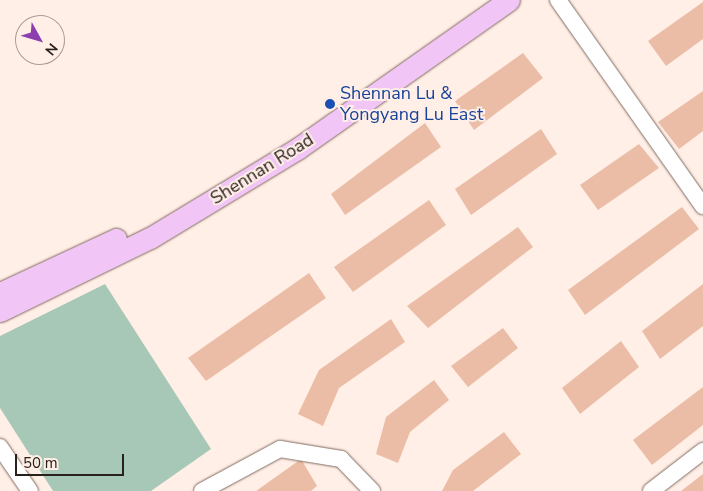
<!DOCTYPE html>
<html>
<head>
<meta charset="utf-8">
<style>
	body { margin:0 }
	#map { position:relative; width:703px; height:491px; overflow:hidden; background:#ffefe7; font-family:"Nunito Sans",sans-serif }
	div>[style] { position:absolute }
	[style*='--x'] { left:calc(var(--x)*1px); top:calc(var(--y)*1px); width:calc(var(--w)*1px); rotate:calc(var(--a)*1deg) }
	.green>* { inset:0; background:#a7c8b6 }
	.building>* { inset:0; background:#ebbda7 }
	.roads { filter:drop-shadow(0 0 1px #816b60) drop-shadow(0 0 1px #816b60) }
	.minor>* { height:16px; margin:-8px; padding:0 8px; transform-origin:8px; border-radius:8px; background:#fff }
	.major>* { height:21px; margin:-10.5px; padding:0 10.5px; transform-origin:10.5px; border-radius:10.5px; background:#f1c5f5 }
	.dots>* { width:14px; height:14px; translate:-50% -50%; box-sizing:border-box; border:2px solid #ffefe7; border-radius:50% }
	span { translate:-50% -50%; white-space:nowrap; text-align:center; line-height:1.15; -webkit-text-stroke:4px #ffefe7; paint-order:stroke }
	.transit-label { font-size:18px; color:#164399 }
	.left { translate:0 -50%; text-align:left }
	.street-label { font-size:18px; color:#29201b }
	.north { position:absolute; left:15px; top:15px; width:50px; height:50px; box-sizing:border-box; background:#ffefe7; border:1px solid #a99c95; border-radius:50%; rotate:129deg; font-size:14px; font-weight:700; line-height:20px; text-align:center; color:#29201b }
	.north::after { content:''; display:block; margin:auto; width:18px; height:22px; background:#8e3faf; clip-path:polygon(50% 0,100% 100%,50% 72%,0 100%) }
	.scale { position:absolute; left:15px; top:454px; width:109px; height:22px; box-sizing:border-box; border:2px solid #29201b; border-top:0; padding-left:6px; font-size:15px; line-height:18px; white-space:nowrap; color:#29201b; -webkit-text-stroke:4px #ffefe7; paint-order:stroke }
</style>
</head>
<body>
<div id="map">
	<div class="green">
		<div style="clip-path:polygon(105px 284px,211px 449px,151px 491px,53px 491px,0 408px,0 336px)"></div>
	</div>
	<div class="building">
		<div style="clip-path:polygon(703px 2px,703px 39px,666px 66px,648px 41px)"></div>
		<div style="clip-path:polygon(523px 53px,543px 78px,474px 130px,455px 101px)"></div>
		<div style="clip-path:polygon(703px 91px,703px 131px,679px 149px,658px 122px)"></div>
		<div style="clip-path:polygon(425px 123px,441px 147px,345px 215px,331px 194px)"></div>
		<div style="clip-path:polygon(541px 129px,557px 154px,471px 215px,455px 189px)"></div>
		<div style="clip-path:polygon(639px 144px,659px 168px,598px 210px,580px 185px)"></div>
		<div style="clip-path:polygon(429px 200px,446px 225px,353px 292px,334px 267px)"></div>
		<div style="clip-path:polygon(682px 207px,699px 229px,585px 315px,568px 290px)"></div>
		<div style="clip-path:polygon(518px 227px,533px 247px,428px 328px,407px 306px)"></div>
		<div style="clip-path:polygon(309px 273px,326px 298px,206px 381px,188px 358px)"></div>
		<div style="clip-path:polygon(703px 284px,703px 326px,660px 359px,642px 331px)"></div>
		<div style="clip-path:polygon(391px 319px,405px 342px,339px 388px,323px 426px,298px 414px,319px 370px)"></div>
		<div style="clip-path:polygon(503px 328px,518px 348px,468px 387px,451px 366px)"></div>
		<div style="clip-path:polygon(621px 341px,639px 367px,580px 414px,562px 388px)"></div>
		<div style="clip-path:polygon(434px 380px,449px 400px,410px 432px,398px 463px,376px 454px,386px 417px)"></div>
		<div style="clip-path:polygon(703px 387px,703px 425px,652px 465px,633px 440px)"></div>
		<div style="clip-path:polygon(504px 432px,521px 454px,473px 491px,442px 491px,453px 470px)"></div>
		<div style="clip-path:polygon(301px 459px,317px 486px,311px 491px,256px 491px)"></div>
		<div style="clip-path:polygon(703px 474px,703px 491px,681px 491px)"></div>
	</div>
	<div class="roads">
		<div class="minor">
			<div style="--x:558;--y:0;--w:252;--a:54.9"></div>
			<div style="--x:0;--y:447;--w:53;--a:55.7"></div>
			<div style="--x:202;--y:491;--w:89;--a:-28.3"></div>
			<div style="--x:280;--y:449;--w:62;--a:9.3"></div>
			<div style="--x:341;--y:459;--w:45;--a:45.9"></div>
			<div style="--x:651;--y:491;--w:66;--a:-37.6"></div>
		</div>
		<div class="major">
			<div style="--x:0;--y:293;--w:128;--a:-25"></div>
			<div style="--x:0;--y:311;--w:167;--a:-26"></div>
			<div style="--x:150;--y:238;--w:172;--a:-31.2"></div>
			<div style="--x:297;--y:149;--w:259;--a:-35.1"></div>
		</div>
	</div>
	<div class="dots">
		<div style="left:330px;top:104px;background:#1a4fb4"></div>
	</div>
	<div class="transit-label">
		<span class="left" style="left:340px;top:104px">Shennan Lu &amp;<br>Yongyang Lu East</span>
	</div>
	<div class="street-label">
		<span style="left:262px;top:169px;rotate:-32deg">Shennan Road</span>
	</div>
	<div class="north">N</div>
	<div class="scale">50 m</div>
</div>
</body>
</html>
